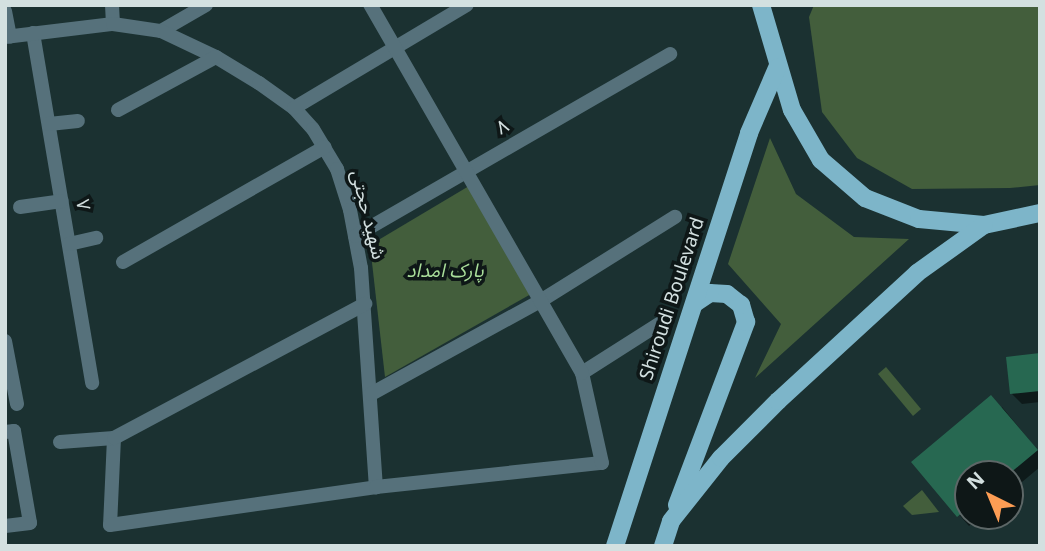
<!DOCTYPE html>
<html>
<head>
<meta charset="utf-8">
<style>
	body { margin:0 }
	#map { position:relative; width:1045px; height:551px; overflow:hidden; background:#1b3131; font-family:Georgia,"Noto Sans Arabic",serif }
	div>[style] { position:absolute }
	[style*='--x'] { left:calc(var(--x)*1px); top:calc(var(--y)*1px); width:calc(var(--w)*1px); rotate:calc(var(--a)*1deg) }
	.green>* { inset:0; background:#435e3c }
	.shadow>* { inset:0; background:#0007 }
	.building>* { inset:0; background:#276851 }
	.minor>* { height:14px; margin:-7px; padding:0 7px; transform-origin:7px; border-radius:7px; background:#56717b }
	.primary>* { height:18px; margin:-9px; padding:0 9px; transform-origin:9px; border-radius:9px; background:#7db5c9 }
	span { translate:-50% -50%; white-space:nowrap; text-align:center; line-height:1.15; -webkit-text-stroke:7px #0e1717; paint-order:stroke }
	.street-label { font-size:19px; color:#d3e0e0 }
	.park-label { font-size:19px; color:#a9de9a; font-style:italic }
	.frame { position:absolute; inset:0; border:7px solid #d3e0e0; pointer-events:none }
	.north { position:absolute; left:954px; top:460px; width:70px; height:70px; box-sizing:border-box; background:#0e1717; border:2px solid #5d6767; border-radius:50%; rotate:317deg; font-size:19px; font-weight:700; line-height:28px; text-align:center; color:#d3e0e0 }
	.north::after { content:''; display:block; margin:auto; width:24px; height:32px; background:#fd9d54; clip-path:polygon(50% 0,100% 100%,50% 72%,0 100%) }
</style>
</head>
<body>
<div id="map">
	<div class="green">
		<div style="clip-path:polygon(814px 5px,1040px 5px,1040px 185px,1010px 188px,912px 189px,857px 158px,822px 112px,809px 17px)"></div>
		<div style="clip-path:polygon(770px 138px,796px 194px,854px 237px,909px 239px,755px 378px,781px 324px,728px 264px)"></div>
		<div style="clip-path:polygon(469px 186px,531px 294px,385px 377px,370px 245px)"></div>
		<div style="clip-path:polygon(886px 367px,921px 409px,913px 416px,878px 374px)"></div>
		<div style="clip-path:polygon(922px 490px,939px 512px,912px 515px,903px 506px)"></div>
	</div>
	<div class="shadow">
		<div style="clip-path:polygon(1040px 354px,1040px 402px,1022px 404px,1012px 394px)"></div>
		<div style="clip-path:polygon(1002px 407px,1040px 453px,1040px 467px,1010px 492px,1010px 474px,968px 474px,968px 516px,981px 516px,969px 526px,913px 462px)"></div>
	</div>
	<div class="building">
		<div style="clip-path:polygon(1040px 353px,1040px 391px,1010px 394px,1006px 357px)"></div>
		<div style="clip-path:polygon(991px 395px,1038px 450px,1009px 474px,968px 474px,968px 508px,957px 517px,911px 462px)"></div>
	</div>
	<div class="minor">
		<div style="--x:112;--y:5;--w:19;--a:87"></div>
		<div style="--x:5;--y:11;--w:26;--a:79"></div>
		<div style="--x:161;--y:31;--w:52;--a:-30"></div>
		<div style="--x:33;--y:33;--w:355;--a:80.4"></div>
		<div style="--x:5;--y:37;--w:109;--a:-6.9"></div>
		<div style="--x:113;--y:24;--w:49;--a:8.3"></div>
		<div style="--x:161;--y:31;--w:61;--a:25.3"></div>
		<div style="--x:216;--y:57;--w:50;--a:31.2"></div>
		<div style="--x:259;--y:83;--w:43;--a:35.5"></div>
		<div style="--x:294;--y:108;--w:28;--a:48"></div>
		<div style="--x:313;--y:129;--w:47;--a:59"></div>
		<div style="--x:337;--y:169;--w:43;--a:72.4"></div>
		<div style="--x:350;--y:210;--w:59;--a:79.3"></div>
		<div style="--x:361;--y:268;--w:220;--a:86.1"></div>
		<div style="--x:294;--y:108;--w:201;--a:-30.8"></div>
		<div style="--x:118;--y:110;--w:111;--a:-28.4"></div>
		<div style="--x:49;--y:124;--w:29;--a:-6"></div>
		<div style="--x:20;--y:207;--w:42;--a:-8.1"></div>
		<div style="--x:355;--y:236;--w:364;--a:-30"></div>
		<div style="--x:69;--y:244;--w:28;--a:-13"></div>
		<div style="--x:123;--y:262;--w:232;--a:-29.7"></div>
		<div style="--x:5;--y:341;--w:64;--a:79.2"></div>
		<div style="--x:582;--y:373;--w:91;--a:-32.5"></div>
		<div style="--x:371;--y:394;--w:195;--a:-28.8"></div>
		<div style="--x:542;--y:300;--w:157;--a:-32"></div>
		<div style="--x:5;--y:432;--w:9;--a:-6"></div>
		<div style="--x:14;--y:431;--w:93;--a:80.1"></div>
		<div style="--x:30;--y:523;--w:25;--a:173"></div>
		<div style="--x:114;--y:438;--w:87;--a:92.6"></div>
		<div style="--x:110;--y:525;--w:269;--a:-8.1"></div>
		<div style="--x:376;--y:487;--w:227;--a:-6.1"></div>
		<div style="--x:602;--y:463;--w:92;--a:-102.5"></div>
		<div style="--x:582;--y:373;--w:425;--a:-119.9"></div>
		<div style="--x:60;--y:442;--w:54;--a:-4.2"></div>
		<div style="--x:114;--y:438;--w:285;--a:-28.1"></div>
	</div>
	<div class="primary">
		<div style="--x:761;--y:5;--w:109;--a:73.6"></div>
		<div style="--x:792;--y:110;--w:58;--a:59.9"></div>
		<div style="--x:821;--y:160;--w:58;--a:40.8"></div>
		<div style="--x:865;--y:198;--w:58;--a:21.3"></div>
		<div style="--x:919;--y:219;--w:65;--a:5.3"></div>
		<div style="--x:984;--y:225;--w:57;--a:-12.1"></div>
		<div style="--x:677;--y:505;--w:196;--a:-69.3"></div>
		<div style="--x:746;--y:322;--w:18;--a:-106"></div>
		<div style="--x:741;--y:305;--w:18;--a:-142"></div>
		<div style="--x:727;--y:294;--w:17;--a:-177"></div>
		<div style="--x:710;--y:293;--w:18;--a:146"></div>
		<div style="--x:615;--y:546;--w:434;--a:-72"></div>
		<div style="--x:749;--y:133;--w:71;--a:-66.7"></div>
		<div style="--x:663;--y:546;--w:26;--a:-72"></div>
		<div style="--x:671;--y:521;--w:80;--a:-51.6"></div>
		<div style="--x:721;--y:458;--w:81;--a:-45"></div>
		<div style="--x:778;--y:401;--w:189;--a:-42.6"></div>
		<div style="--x:917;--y:273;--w:82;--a:-35.6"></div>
	</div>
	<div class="street-label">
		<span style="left:503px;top:128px;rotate:-30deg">۸</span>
		<span style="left:82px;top:205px;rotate:80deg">۷</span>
		<span style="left:367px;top:215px;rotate:76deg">شهید حجتی</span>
		<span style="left:673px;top:299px;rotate:-72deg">Shiroudi Boulevard</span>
	</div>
	<div class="park-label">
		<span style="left:445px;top:272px">پارک امداد</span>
	</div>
	<div class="frame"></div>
	<div class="north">N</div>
</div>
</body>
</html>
